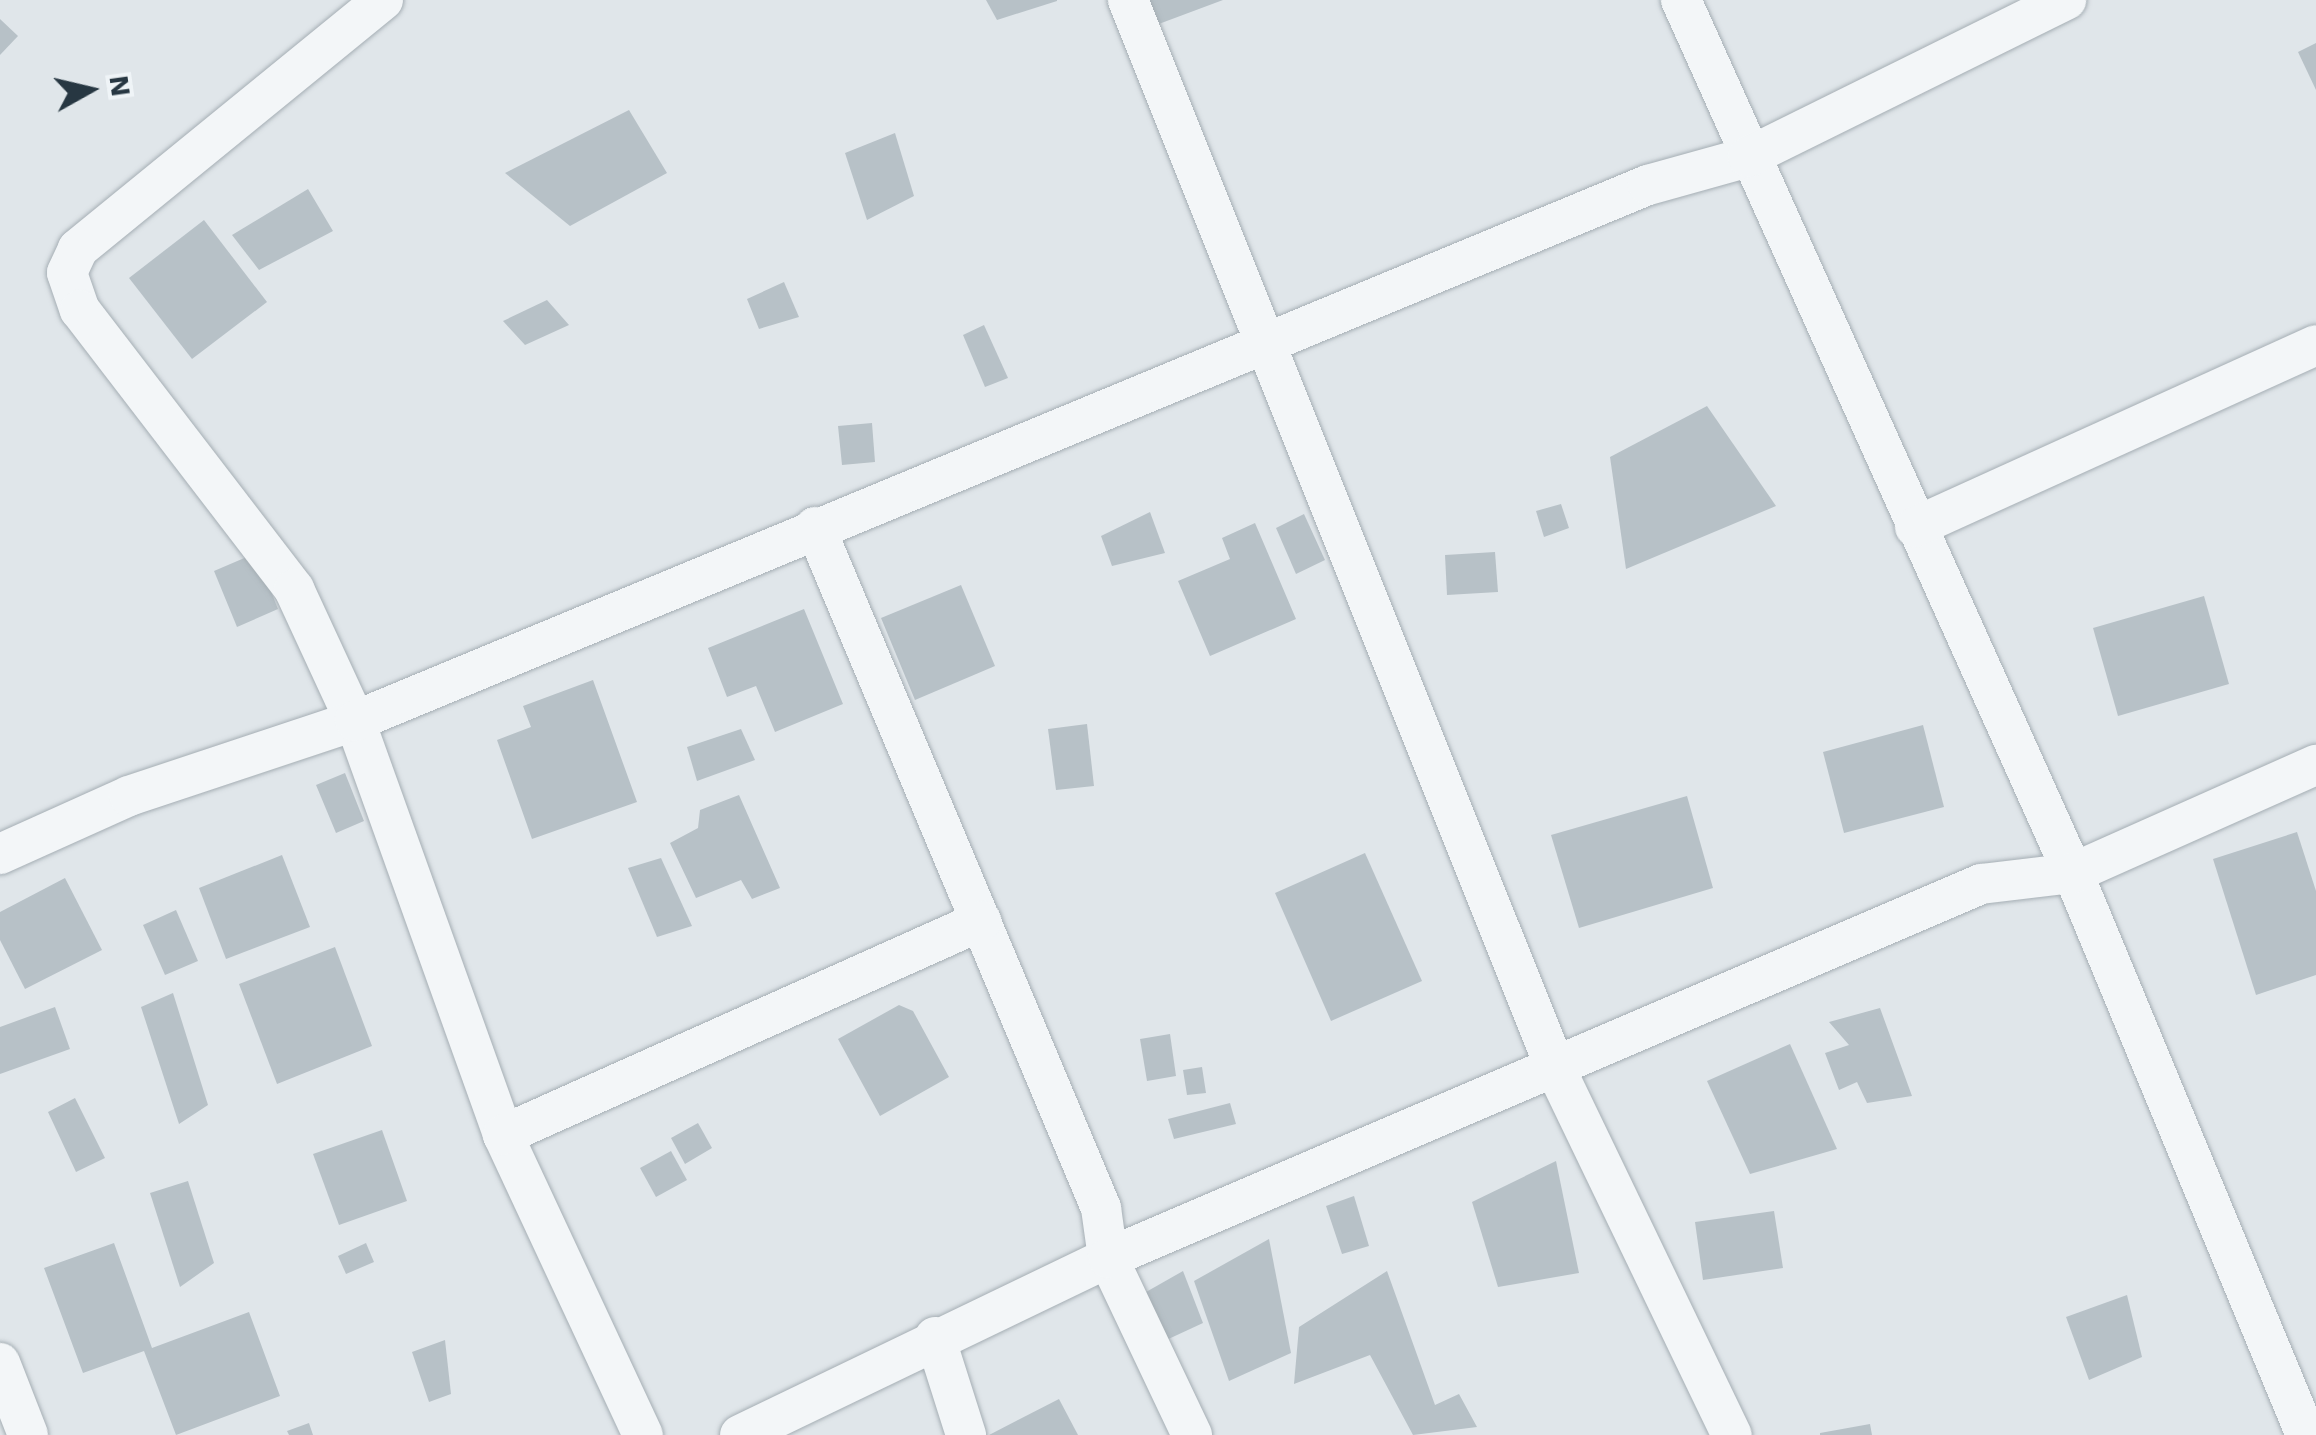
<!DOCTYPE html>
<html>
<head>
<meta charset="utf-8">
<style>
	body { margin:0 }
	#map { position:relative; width:2316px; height:1435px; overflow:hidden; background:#e0e6ea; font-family:"Work Sans",sans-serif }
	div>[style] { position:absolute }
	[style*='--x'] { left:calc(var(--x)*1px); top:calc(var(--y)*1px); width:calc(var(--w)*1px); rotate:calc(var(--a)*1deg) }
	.building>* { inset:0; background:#b7c1c7 }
	.roads { filter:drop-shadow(0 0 2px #a5aeb4) drop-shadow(0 0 2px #a5aeb4) }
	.street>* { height:40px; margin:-20px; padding:0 20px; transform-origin:20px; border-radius:20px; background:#f3f6f8 }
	span { translate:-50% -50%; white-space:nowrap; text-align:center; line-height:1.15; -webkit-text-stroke:9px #eff4f7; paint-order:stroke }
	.north { position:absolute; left:40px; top:40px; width:100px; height:100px; -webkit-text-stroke:8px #eff4f7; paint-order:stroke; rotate:82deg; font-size:28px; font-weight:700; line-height:40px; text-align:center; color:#273742 }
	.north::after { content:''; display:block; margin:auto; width:35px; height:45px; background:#273742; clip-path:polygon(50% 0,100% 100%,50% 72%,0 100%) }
</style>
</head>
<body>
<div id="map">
	<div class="building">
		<div style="clip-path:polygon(986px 0,1057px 0,1057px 1px,997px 20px)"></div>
		<div style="clip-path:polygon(1144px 0,1223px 0,1140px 31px)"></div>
		<div style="clip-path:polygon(0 19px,18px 36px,0 55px)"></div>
		<div style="clip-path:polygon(2316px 43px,2316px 90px,2298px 52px)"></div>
		<div style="clip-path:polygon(629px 110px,667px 173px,570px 226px,505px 173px)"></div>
		<div style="clip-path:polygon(895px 133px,914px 196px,867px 220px,845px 153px)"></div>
		<div style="clip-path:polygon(308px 189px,333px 231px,259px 270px,232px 235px)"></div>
		<div style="clip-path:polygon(204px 220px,267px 302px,192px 359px,129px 278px)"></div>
		<div style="clip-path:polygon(784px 282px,799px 317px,759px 329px,747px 299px)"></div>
		<div style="clip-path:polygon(547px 300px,569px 325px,525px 345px,503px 321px)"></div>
		<div style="clip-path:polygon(984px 325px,1008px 378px,985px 387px,963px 335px)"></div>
		<div style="clip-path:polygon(1707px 406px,1776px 506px,1626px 569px,1610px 457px)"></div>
		<div style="clip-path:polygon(872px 423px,875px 462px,842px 465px,838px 426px)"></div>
		<div style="clip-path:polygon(1561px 504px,1569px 528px,1544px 537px,1536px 511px)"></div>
		<div style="clip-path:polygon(1150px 512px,1165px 553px,1112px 566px,1101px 536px)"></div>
		<div style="clip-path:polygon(1304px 514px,1325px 560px,1296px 574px,1276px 528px)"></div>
		<div style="clip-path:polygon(1255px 523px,1296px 619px,1210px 656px,1178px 581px,1230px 559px,1222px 538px)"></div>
		<div style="clip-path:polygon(1495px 552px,1498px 592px,1447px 595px,1445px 555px)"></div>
		<div style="clip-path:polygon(256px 553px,278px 609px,237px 627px,214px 571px)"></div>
		<div style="clip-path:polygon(961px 585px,995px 666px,915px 700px,881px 618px)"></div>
		<div style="clip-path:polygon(2204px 596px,2229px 684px,2118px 716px,2093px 628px)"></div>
		<div style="clip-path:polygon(804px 609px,843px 704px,775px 732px,756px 686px,727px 697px,708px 648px)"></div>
		<div style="clip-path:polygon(593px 680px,637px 802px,532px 839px,497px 740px,531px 727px,523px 706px)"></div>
		<div style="clip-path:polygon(1087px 724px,1094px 786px,1056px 790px,1048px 729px)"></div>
		<div style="clip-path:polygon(1923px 725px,1944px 807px,1844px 833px,1823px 752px)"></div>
		<div style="clip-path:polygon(741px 729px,755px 760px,697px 781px,687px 747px)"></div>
		<div style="clip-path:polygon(345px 773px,364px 821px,336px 833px,316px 785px)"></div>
		<div style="clip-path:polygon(739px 795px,780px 888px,752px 899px,741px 880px,696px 898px,670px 843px,698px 828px,700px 810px)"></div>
		<div style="clip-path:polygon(1687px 796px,1713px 888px,1579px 928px,1551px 835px)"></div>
		<div style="clip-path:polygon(2297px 832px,2316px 891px,2316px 975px,2256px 995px,2213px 859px)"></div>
		<div style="clip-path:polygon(1365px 853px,1422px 981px,1331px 1021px,1275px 893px)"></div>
		<div style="clip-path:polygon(282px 855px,310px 927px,226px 959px,199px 888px)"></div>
		<div style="clip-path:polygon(661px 858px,692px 926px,657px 937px,628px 868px)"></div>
		<div style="clip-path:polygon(65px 878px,102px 950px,25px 989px,0 940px,0 912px)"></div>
		<div style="clip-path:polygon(176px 910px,198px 961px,165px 975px,143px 925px)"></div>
		<div style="clip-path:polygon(335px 947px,372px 1046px,277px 1084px,239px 984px)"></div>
		<div style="clip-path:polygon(173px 993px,208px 1105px,179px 1124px,141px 1007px)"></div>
		<div style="clip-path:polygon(899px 1005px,913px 1011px,949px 1077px,880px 1116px,838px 1039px)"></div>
		<div style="clip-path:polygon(55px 1007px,70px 1049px,0 1074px,0 1027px)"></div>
		<div style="clip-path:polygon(1880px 1008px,1912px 1096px,1867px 1103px,1857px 1082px,1839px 1090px,1825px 1053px,1849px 1045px,1829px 1022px)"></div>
		<div style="clip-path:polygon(1170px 1034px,1176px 1076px,1147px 1081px,1140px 1039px)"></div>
		<div style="clip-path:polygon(1790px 1044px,1837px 1149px,1750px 1174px,1707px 1081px)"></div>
		<div style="clip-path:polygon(1202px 1067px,1206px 1093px,1187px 1095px,1183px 1070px)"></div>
		<div style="clip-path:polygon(75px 1098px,105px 1158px,76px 1172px,48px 1112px)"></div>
		<div style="clip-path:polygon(1230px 1103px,1236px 1124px,1174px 1139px,1168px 1119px)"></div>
		<div style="clip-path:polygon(698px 1123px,712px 1148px,685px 1164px,671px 1138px)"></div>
		<div style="clip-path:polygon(382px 1130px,407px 1201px,339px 1225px,313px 1154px)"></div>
		<div style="clip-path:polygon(671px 1151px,687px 1180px,656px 1197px,640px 1168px)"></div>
		<div style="clip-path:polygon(1556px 1161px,1579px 1273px,1498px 1287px,1472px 1202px)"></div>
		<div style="clip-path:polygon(188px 1181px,214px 1263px,180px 1287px,150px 1193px)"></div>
		<div style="clip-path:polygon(1354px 1196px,1369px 1246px,1342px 1254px,1326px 1206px)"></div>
		<div style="clip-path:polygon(1774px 1211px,1783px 1268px,1703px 1280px,1695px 1222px)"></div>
		<div style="clip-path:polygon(1269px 1239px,1291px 1353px,1229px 1381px,1194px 1281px)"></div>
		<div style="clip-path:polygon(114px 1243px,152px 1348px,249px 1312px,280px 1396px,176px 1435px,144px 1351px,83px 1373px,44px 1268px)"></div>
		<div style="clip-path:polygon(366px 1243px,374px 1262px,346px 1274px,338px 1256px)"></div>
		<div style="clip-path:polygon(1183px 1271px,1203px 1323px,1162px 1342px,1139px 1296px)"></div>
		<div style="clip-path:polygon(1387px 1271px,1435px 1405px,1459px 1394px,1477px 1427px,1413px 1435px,1370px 1355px,1294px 1384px,1299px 1327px)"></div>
		<div style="clip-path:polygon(2127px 1295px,2142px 1357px,2089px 1380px,2066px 1317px)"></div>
		<div style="clip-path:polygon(445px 1340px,451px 1394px,429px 1402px,412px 1352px)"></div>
		<div style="clip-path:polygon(1059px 1399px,1078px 1435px,989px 1435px)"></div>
		<div style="clip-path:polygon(309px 1423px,313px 1435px,289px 1435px,287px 1431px)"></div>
		<div style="clip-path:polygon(1870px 1424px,1872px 1435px,1820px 1435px,1820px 1433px)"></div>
	</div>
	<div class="roads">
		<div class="street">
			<div style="--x:383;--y:0;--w:394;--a:140.8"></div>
			<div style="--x:78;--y:249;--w:26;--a:115"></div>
			<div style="--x:67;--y:273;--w:39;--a:71"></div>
			<div style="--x:80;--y:310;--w:352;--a:52.5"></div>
			<div style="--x:294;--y:589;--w:145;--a:65.2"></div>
			<div style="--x:355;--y:721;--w:440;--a:70.3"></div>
			<div style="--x:503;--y:1135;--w:331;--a:65"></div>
			<div style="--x:1128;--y:0;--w:1155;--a:68.19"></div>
			<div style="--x:1557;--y:1072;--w:403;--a:64.3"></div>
			<div style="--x:1681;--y:0;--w:957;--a:65.82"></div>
			<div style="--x:2073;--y:873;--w:608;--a:67.48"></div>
			<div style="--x:815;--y:527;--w:739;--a:67.22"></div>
			<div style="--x:1101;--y:1208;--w:50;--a:82"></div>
			<div style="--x:1108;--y:1258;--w:196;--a:64.6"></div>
			<div style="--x:1915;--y:527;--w:440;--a:-24.4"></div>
			<div style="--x:0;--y:854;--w:141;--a:-24.2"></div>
			<div style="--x:129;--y:796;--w:238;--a:-18.4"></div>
			<div style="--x:355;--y:721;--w:1400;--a:-22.52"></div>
			<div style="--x:1648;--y:185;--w:104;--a:-15.6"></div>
			<div style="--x:1748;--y:157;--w:355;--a:-26.3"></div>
			<div style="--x:503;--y:1135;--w:524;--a:-24.12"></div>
			<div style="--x:935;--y:1337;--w:103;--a:72.4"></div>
			<div style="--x:0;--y:1363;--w:77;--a:68.7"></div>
			<div style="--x:740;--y:1435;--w:408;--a:-25.7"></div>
			<div style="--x:1108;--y:1258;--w:950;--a:-23.19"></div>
			<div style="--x:1981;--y:884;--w:93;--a:-6.8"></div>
			<div style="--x:2073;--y:873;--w:266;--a:-24"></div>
		</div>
	</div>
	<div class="north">N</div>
</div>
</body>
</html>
